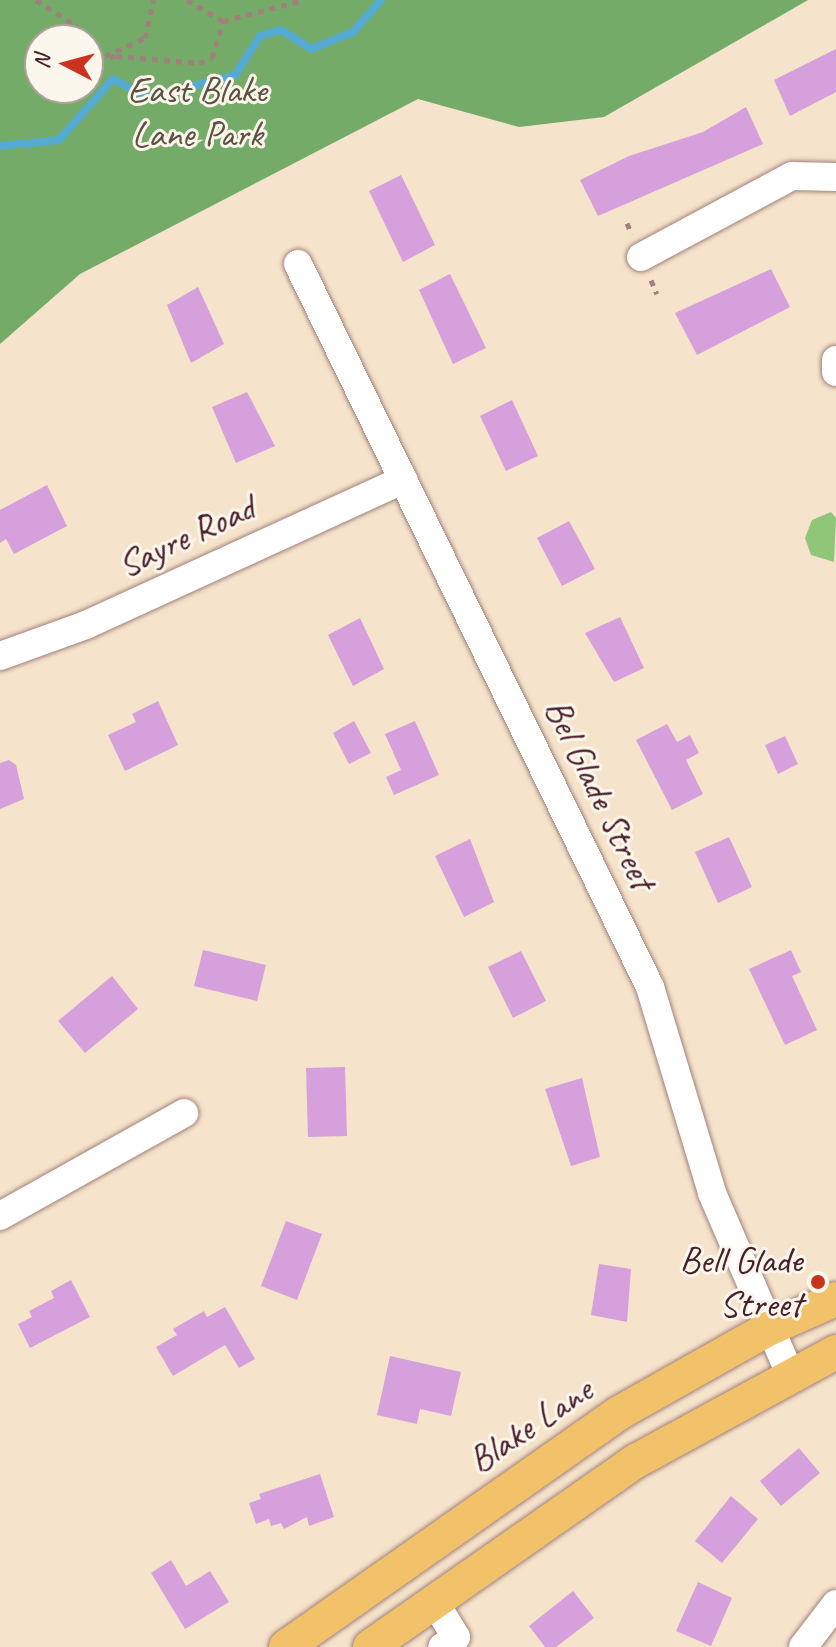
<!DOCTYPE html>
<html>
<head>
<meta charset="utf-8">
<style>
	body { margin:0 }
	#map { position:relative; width:836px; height:1647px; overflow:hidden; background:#f6e3cb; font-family:Caveat,sans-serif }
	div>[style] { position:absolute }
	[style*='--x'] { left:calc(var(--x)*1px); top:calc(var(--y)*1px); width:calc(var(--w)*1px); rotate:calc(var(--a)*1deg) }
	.green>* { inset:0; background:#90c678 }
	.forest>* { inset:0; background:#74ab68 }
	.stream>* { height:8px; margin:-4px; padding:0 4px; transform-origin:4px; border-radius:4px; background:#55aad1 }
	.building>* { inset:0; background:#d6a0dd }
	.path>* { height:5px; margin-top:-2.5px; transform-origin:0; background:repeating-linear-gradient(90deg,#a0817b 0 6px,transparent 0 12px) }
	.roads { filter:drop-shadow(0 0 2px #a0817b) drop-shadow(0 0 2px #a0817b) }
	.minor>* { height:28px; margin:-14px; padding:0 14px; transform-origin:14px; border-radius:14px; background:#fff }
	.major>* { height:34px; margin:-17px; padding:0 17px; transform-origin:17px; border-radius:17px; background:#f2c26a }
	.dots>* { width:22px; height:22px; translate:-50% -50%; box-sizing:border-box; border:4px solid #fbf7ec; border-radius:50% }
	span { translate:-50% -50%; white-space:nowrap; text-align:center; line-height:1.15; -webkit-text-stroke:6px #fbf7ec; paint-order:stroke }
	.park-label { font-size:38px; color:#5f5142 }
	.street-label { font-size:38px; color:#4a1f2b }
	.poi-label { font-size:38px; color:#4a1f2b }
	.right { translate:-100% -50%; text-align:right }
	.north { position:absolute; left:24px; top:24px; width:80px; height:80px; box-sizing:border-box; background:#fbf7ec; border:2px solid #b4a19f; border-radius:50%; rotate:276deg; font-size:22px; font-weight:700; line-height:32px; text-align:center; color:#4a1f2b }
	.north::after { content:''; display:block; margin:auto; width:28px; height:36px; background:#c8321e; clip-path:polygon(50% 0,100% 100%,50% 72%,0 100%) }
</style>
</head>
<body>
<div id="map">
	<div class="green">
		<div style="clip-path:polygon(831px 512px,836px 518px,834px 562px,811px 555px,805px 538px,812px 520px)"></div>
	</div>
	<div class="forest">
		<div style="clip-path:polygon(evenodd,0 0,808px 0,604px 117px,519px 127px,418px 99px,80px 274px,0 344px,0 0,40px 40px,88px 40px,88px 88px,40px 88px,40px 40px)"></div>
	</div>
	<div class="stream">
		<div style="--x:0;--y:146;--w:59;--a:-5.8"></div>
		<div style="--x:59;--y:140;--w:81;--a:-48.5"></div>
		<div style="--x:113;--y:79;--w:40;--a:28"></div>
		<div style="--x:148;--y:98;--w:90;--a:-14.8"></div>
		<div style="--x:235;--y:75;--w:46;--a:-57.3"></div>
		<div style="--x:260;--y:36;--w:22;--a:-16"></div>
		<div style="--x:281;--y:30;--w:36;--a:32"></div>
		<div style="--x:311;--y:49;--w:45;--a:-22"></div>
		<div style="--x:353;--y:32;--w:43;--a:-48.8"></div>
	</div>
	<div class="building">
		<div style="clip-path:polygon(836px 49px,836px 92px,790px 116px,774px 80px)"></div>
		<div style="clip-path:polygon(746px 107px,763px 144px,598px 216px,580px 180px,629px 156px,703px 132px)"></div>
		<div style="clip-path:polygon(401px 175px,435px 245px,403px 262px,369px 191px)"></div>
		<div style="clip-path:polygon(771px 269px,790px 307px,697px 355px,675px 313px)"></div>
		<div style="clip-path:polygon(450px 274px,486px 348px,453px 364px,419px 290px)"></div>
		<div style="clip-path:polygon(198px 287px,224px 344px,191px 363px,167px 305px)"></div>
		<div style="clip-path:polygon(247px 392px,275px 446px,236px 463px,212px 407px)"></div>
		<div style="clip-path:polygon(512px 400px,538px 456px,506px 471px,480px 416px)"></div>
		<div style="clip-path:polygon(47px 485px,67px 526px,14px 554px,6px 539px,0 543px,0 510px)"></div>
		<div style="clip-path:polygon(569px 521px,595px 569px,562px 586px,537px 538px)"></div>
		<div style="clip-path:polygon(620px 617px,644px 668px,614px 682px,585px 633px)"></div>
		<div style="clip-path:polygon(360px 618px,384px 669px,353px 686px,328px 635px)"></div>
		<div style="clip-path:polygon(158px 701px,178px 745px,125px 771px,108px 735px,136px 722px,132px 714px)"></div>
		<div style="clip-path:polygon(354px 721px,371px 753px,349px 764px,333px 733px)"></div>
		<div style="clip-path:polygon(415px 721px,439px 775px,394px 795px,386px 777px,401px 770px,385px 734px)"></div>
		<div style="clip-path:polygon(667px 724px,677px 742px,690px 735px,699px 753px,686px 760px,703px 794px,672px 810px,636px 740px)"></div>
		<div style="clip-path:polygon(785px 736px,798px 764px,778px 774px,765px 745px)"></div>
		<div style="clip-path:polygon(9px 760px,16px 765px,24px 799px,0 809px,0 763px)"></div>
		<div style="clip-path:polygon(729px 837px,752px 887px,718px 903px,695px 852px)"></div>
		<div style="clip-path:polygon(470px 839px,494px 902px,464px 917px,435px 856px)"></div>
		<div style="clip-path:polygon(203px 950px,266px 965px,257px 1001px,194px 986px)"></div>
		<div style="clip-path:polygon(791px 950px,801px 972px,792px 976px,817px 1030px,785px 1045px,749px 969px)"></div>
		<div style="clip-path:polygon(521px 951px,546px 1001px,513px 1018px,488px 967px)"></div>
		<div style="clip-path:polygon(112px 976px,138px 1009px,85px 1053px,58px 1021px)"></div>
		<div style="clip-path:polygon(345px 1067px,347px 1136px,308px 1137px,306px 1068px)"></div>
		<div style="clip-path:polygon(582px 1078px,600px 1157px,571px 1166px,545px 1089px)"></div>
		<div style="clip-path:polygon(286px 1221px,322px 1234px,297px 1300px,261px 1286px)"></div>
		<div style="clip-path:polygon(599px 1264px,631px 1269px,627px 1322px,591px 1315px)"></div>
		<div style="clip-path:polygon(71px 1280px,90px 1317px,30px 1348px,18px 1324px,32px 1317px,29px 1311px,54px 1298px,51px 1291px)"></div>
		<div style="clip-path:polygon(225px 1307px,255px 1359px,239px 1368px,225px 1345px,173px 1376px,156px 1347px,177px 1335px,173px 1329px,204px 1311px,207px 1317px)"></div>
		<div style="clip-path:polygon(390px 1356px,461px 1372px,451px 1416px,420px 1409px,417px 1424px,377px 1415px)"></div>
		<div style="clip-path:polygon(799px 1448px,820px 1473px,781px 1506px,760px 1481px)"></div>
		<div style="clip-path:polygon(320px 1474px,334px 1517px,309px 1526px,307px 1517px,284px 1529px,281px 1523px,271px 1526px,269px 1519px,256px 1524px,249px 1503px,261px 1499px,259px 1494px)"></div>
		<div style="clip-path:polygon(731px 1496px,758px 1519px,722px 1563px,695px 1541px)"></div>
		<div style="clip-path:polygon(171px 1560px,186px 1586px,210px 1571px,229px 1602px,185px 1629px,151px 1573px)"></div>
		<div style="clip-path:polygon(698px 1582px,732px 1598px,711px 1646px,676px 1631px)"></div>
		<div style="clip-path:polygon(573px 1591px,594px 1618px,556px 1647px,545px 1647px,529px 1626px)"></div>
	</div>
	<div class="path">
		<div style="--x:36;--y:0;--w:46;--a:32.7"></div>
		<div style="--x:75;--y:25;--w:18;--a:56"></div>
		<div style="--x:187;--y:0;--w:42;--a:30.3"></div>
		<div style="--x:88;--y:45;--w:18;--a:56"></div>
		<div style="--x:98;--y:60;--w:18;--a:-13"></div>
		<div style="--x:116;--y:56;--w:83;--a:4.8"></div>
		<div style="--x:199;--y:63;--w:14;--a:-21"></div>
		<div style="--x:212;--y:58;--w:39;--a:-73"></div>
		<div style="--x:223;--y:21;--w:84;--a:-14.5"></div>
		<div style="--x:105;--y:56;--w:44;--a:-24.2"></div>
		<div style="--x:145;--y:38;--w:39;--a:-77"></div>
		<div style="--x:627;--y:223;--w:12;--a:66"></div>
		<div style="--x:651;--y:280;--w:15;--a:67"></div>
	</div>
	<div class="roads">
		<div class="minor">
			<div style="--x:641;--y:257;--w:171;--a:-28.2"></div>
			<div style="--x:792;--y:176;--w:44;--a:1.3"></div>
			<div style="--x:298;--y:264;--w:804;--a:64.04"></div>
			<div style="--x:650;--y:987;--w:215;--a:73.2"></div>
			<div style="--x:712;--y:1193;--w:197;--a:66.7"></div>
			<div style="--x:836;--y:360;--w:12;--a:90"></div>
			<div style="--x:0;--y:656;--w:91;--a:-19.8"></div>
			<div style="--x:86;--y:625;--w:349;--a:-24.6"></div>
			<div style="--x:0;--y:1216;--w:211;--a:-29.2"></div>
			<div style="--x:434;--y:1601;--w:42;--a:58.6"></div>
			<div style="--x:456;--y:1637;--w:17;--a:144"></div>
			<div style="--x:803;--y:1647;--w:54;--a:-52.5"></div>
		</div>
		<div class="major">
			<div style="--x:286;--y:1647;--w:407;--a:-35.1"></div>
			<div style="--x:619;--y:1413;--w:171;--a:-29.4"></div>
			<div style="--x:768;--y:1329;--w:74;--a:-23.8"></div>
			<div style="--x:370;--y:1647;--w:325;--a:-35"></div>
			<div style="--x:636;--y:1461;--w:228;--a:-28.6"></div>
		</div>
	</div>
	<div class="dots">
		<div style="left:818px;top:1282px;background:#c8321e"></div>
	</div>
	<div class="park-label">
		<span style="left:197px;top:112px">East Blake<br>Lane Park</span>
	</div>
	<div class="street-label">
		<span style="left:186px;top:536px;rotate:-25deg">Sayre Road</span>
		<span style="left:600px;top:794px;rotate:64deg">Bel Glade Street</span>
		<span style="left:530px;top:1425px;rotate:-34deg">Blake Lane</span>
	</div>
	<div class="poi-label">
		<span class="right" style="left:802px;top:1282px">Bell Glade<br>Street</span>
	</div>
	<div class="north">N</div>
</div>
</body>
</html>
